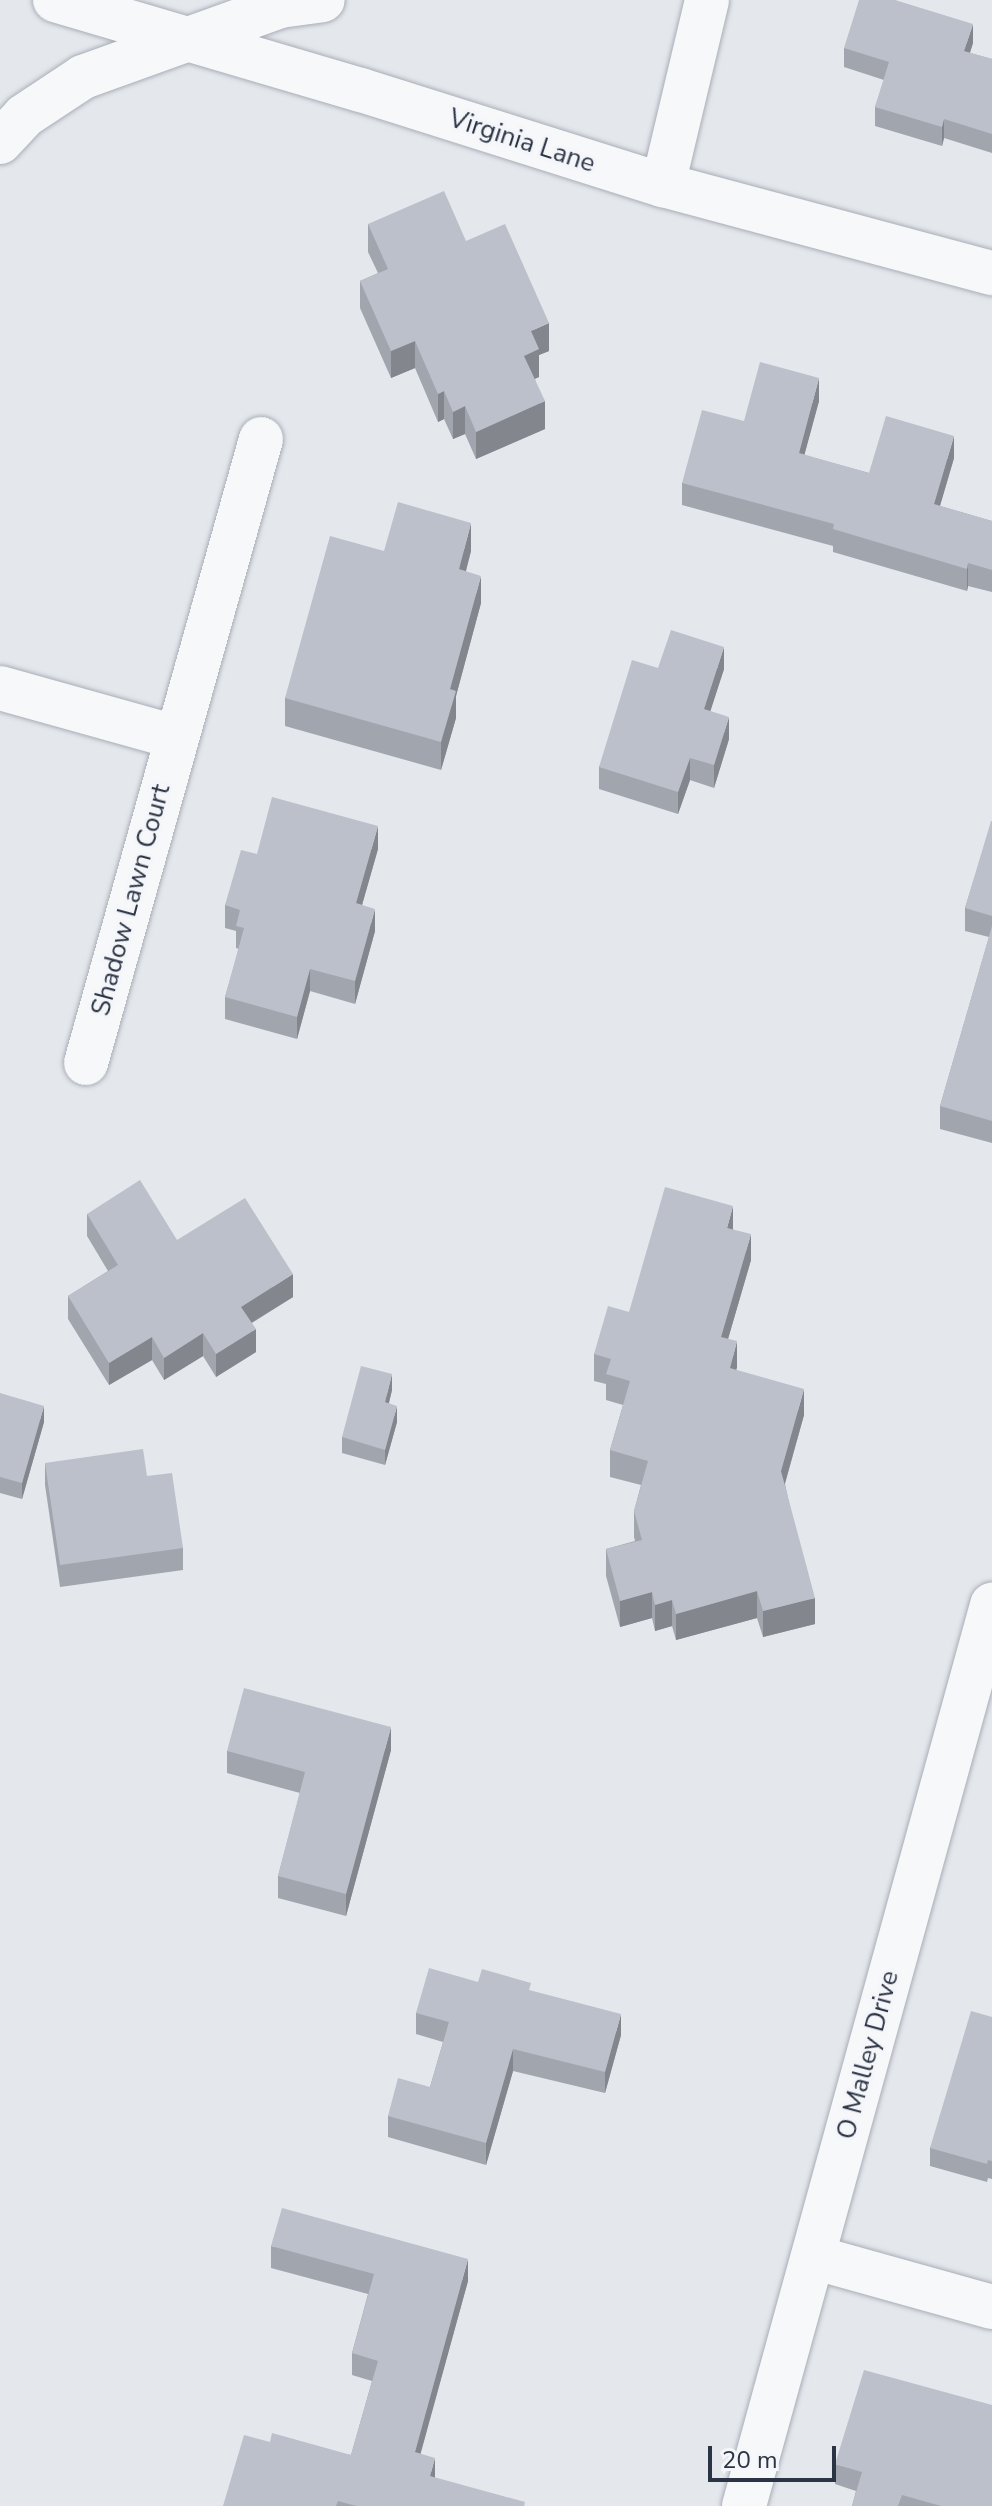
<!DOCTYPE html>
<html>
<head>
<meta charset="utf-8">
<style>
	body { margin:0 }
	#map { position:relative; width:992px; height:2506px; overflow:hidden; background:#e4e7ec; font-family:"Nunito Sans",sans-serif }
	div>[style] { position:absolute }
	[style*='--x'] { left:calc(var(--x)*1px); top:calc(var(--y)*1px); width:calc(var(--w)*1px); rotate:calc(var(--a)*1deg) }
	.roads { filter:drop-shadow(0 0 2px #a9aeb7) drop-shadow(0 0 2px #a9aeb7) }
	.minor>* { height:44px; margin:-22px; padding:0 22px; transform-origin:22px; border-radius:22px; background:#f7f8fa }
	.tertiary>* { height:44px; margin:-22px; padding:0 22px; transform-origin:22px; border-radius:22px; background:#f7f8fa }
	.wall>* { inset:0; background:#a1a5ae }
	.shaded-wall>* { inset:0; background:#83868d }
	.building>* { inset:0; background:#bbc0ca }
	span { translate:-50% -50%; white-space:nowrap; text-align:center; line-height:1.15; -webkit-text-stroke:7px #f4f6f9; paint-order:stroke }
	.street-label { font-size:26px; color:#2b3445 }
	.scale { position:absolute; left:708px; top:2446px; width:128px; height:36px; box-sizing:border-box; border:4px solid #2b3445; border-top:0; padding-left:10px; font-size:24px; line-height:28px; white-space:nowrap; color:#2b3445; -webkit-text-stroke:6px #f4f6f9; paint-order:stroke }
</style>
</head>
<body>
<div id="map">
	<div class="roads">
		<div class="minor">
			<div style="--x:0;--y:688;--w:182;--a:15.6"></div>
			<div style="--x:86;--y:1063;--w:648;--a:-74.33"></div>
			<div style="--x:813;--y:2257;--w:186;--a:15.6"></div>
			<div style="--x:744;--y:2506;--w:935;--a:-74.61"></div>
		</div>
		<div class="tertiary">
			<div style="--x:55;--y:0;--w:319;--a:16.4"></div>
			<div style="--x:361;--y:90;--w:317;--a:17.5"></div>
			<div style="--x:663;--y:185;--w:341;--a:15"></div>
			<div style="--x:0;--y:142;--w:35;--a:-47"></div>
			<div style="--x:24;--y:116;--w:71;--a:-33.5"></div>
			<div style="--x:83;--y:77;--w:209;--a:-19.8"></div>
			<div style="--x:280;--y:6;--w:43;--a:-7.9"></div>
			<div style="--x:663;--y:185;--w:190;--a:-76.6"></div>
		</div>
	</div>
	<div class="wall">
		<div style="clip-path:polygon(973px 43px,970px 53px,992px 59px,992px 153px,944px 138px,942px 146px,875px 126px,875px 107px,884px 80px,844px 67px,844px 48px)"></div>
		<div style="clip-path:polygon(368px 224px,466px 241px,549px 351px,539px 355px,539px 377px,535px 379px,545px 429px,476px 459px,465px 434px,453px 439px,444px 419px,438px 422px,415px 368px,391px 378px,360px 308px,360px 281px,378px 273px,368px 252px)"></div>
		<div style="clip-path:polygon(819px 401px,804px 455px,869px 473px,954px 458px,940px 506px,992px 521px,992px 592px,968px 586px,967px 591px,833px 552px,833px 546px,682px 505px,682px 483px,744px 421px)"></div>
		<div style="clip-path:polygon(384px 551px,471px 551px,466px 571px,481px 603px,456px 696px,456px 718px,441px 770px,285px 726px,285px 698px)"></div>
		<div style="clip-path:polygon(658px 668px,724px 669px,710px 711px,729px 739px,714px 788px,690px 780px,678px 814px,599px 789px,599px 767px)"></div>
		<div style="clip-path:polygon(992px 821px,992px 1143px,940px 1129px,940px 1106px,989px 937px,965px 931px,965px 908px)"></div>
		<div style="clip-path:polygon(378px 849px,362px 905px,375px 931px,355px 1004px,310px 991px,297px 1039px,225px 1019px,225px 997px,239px 949px,236px 948px,236px 931px,225px 928px,225px 905px,257px 854px)"></div>
		<div style="clip-path:polygon(87px 1214px,177px 1240px,293px 1297px,252px 1323px,256px 1352px,216px 1377px,203px 1356px,164px 1380px,152px 1360px,109px 1385px,68px 1319px,68px 1296px,108px 1271px,87px 1236px)"></div>
		<div style="clip-path:polygon(733px 1229px,751px 1260px,728px 1339px,737px 1367px,736px 1370px,804px 1415px,785px 1484px,815px 1624px,763px 1637px,757px 1618px,676px 1640px,672px 1626px,655px 1631px,652px 1618px,620px 1627px,606px 1576px,606px 1549px,635px 1541px,634px 1537px,634px 1511px,641px 1485px,610px 1477px,610px 1450px,623px 1405px,606px 1400px,606px 1384px,594px 1381px,594px 1354px,629px 1312px)"></div>
		<div style="clip-path:polygon(392px 1390px,389px 1403px,397px 1422px,385px 1465px,342px 1453px,342px 1437px)"></div>
		<div style="clip-path:polygon(0 1393px,44px 1422px,22px 1499px,0 1493px)"></div>
		<div style="clip-path:polygon(45px 1463px,147px 1476px,183px 1548px,183px 1570px,60px 1587px,45px 1485px)"></div>
		<div style="clip-path:polygon(391px 1750px,346px 1916px,278px 1898px,278px 1876px,300px 1793px,227px 1773px,227px 1751px)"></div>
		<div style="clip-path:polygon(478px 1982px,531px 1991px,621px 2035px,605px 2093px,513px 2071px,486px 2165px,388px 2137px,388px 2116px,430px 2087px,443px 2042px,416px 2034px,416px 2013px)"></div>
		<div style="clip-path:polygon(992px 2017px,992px 2179px,988px 2178px,987px 2182px,930px 2166px,930px 2148px)"></div>
		<div style="clip-path:polygon(271px 2246px,468px 2281px,420px 2454px,435px 2478px,525px 2506px,223px 2506px,270px 2442px,351px 2455px,372px 2381px,352px 2375px,352px 2353px,368px 2294px,271px 2268px)"></div>
		<div style="clip-path:polygon(835px 2464px,992px 2506px,852px 2506px,856px 2491px,835px 2484px)"></div>
	</div>
	<div class="shaded-wall">
		<div style="clip-path:polygon(973px 24px,973px 43px,964px 70px,964px 51px)"></div>
		<div style="clip-path:polygon(944px 119px,944px 138px,942px 146px,942px 127px)"></div>
		<div style="clip-path:polygon(549px 323px,549px 351px,539px 355px,539px 377px,524px 383px,524px 356px,531px 331px)"></div>
		<div style="clip-path:polygon(415px 341px,415px 368px,391px 378px,391px 351px)"></div>
		<div style="clip-path:polygon(819px 378px,819px 401px,799px 475px,799px 453px)"></div>
		<div style="clip-path:polygon(444px 391px,444px 419px,438px 422px,438px 394px)"></div>
		<div style="clip-path:polygon(545px 401px,545px 429px,476px 459px,476px 432px)"></div>
		<div style="clip-path:polygon(465px 406px,465px 434px,453px 439px,453px 412px)"></div>
		<div style="clip-path:polygon(954px 436px,954px 458px,934px 526px,934px 504px)"></div>
		<div style="clip-path:polygon(471px 523px,471px 551px,459px 597px,459px 569px)"></div>
		<div style="clip-path:polygon(968px 563px,968px 586px,967px 591px,967px 569px)"></div>
		<div style="clip-path:polygon(481px 576px,481px 603px,456px 696px,456px 718px,441px 770px,441px 742px,450px 689px)"></div>
		<div style="clip-path:polygon(724px 647px,724px 669px,704px 731px,704px 709px)"></div>
		<div style="clip-path:polygon(729px 717px,729px 739px,714px 788px,714px 765px)"></div>
		<div style="clip-path:polygon(690px 758px,690px 780px,678px 814px,678px 792px)"></div>
		<div style="clip-path:polygon(378px 826px,378px 849px,356px 926px,356px 903px)"></div>
		<div style="clip-path:polygon(375px 909px,375px 931px,355px 1004px,355px 981px)"></div>
		<div style="clip-path:polygon(310px 969px,310px 991px,297px 1039px,297px 1017px)"></div>
		<div style="clip-path:polygon(733px 1206px,733px 1232px,727px 1228px)"></div>
		<div style="clip-path:polygon(751px 1234px,751px 1260px,721px 1363px,721px 1337px)"></div>
		<div style="clip-path:polygon(293px 1274px,293px 1297px,241px 1329px,241px 1307px)"></div>
		<div style="clip-path:polygon(256px 1329px,256px 1352px,216px 1377px,216px 1354px)"></div>
		<div style="clip-path:polygon(203px 1333px,203px 1356px,164px 1380px,164px 1358px)"></div>
		<div style="clip-path:polygon(152px 1337px,152px 1360px,109px 1385px,109px 1363px)"></div>
		<div style="clip-path:polygon(737px 1341px,737px 1367px,730px 1394px,730px 1368px)"></div>
		<div style="clip-path:polygon(392px 1374px,392px 1390px,385px 1418px,385px 1402px)"></div>
		<div style="clip-path:polygon(804px 1389px,804px 1415px,781px 1497px,781px 1471px)"></div>
		<div style="clip-path:polygon(44px 1406px,44px 1422px,22px 1499px,22px 1483px)"></div>
		<div style="clip-path:polygon(397px 1406px,397px 1422px,385px 1465px,385px 1450px)"></div>
		<div style="clip-path:polygon(757px 1591px,757px 1618px,676px 1640px,676px 1614px)"></div>
		<div style="clip-path:polygon(652px 1592px,652px 1618px,620px 1627px,620px 1601px)"></div>
		<div style="clip-path:polygon(815px 1598px,815px 1624px,763px 1637px,763px 1611px)"></div>
		<div style="clip-path:polygon(672px 1600px,672px 1626px,655px 1631px,655px 1605px)"></div>
		<div style="clip-path:polygon(391px 1727px,391px 1750px,346px 1916px,346px 1894px)"></div>
		<div style="clip-path:polygon(621px 2014px,621px 2035px,605px 2093px,605px 2072px)"></div>
		<div style="clip-path:polygon(513px 2049px,513px 2071px,486px 2165px,486px 2143px)"></div>
		<div style="clip-path:polygon(468px 2259px,468px 2281px,415px 2474px,415px 2452px)"></div>
		<div style="clip-path:polygon(435px 2458px,435px 2480px,430px 2476px)"></div>
	</div>
	<div class="building">
		<div style="clip-path:polygon(859px 0,895px 0,973px 24px,964px 51px,992px 59px,992px 134px,944px 119px,942px 127px,875px 107px,889px 62px,844px 48px)"></div>
		<div style="clip-path:polygon(444px 191px,466px 241px,505px 224px,549px 323px,531px 331px,539px 349px,524px 356px,545px 401px,476px 432px,465px 406px,453px 412px,444px 391px,438px 394px,415px 341px,391px 351px,360px 281px,388px 269px,368px 224px)"></div>
		<div style="clip-path:polygon(760px 362px,819px 378px,799px 453px,869px 473px,886px 416px,954px 436px,934px 504px,992px 521px,992px 570px,968px 563px,967px 569px,833px 529px,834px 524px,682px 483px,702px 410px,744px 421px)"></div>
		<div style="clip-path:polygon(398px 502px,471px 523px,459px 569px,481px 576px,450px 689px,456px 691px,441px 742px,285px 698px,330px 536px,384px 551px)"></div>
		<div style="clip-path:polygon(671px 630px,724px 647px,704px 709px,729px 717px,714px 765px,690px 758px,678px 792px,599px 767px,632px 660px,658px 668px)"></div>
		<div style="clip-path:polygon(272px 797px,378px 826px,356px 903px,375px 909px,355px 981px,310px 969px,297px 1017px,225px 997px,244px 928px,236px 926px,240px 910px,225px 905px,241px 850px,257px 854px)"></div>
		<div style="clip-path:polygon(991px 821px,992px 821px,992px 916px,965px 908px)"></div>
		<div style="clip-path:polygon(992px 926px,992px 1121px,940px 1106px)"></div>
		<div style="clip-path:polygon(140px 1180px,177px 1240px,245px 1198px,293px 1274px,241px 1307px,256px 1329px,216px 1354px,203px 1333px,164px 1358px,152px 1337px,109px 1363px,68px 1296px,118px 1265px,87px 1214px)"></div>
		<div style="clip-path:polygon(665px 1187px,733px 1206px,727px 1228px,751px 1234px,721px 1337px,737px 1341px,730px 1368px,804px 1389px,781px 1471px,815px 1598px,763px 1611px,757px 1591px,676px 1614px,672px 1600px,655px 1605px,652px 1592px,620px 1601px,606px 1549px,642px 1540px,634px 1511px,648px 1461px,610px 1450px,630px 1381px,606px 1374px,611px 1359px,594px 1354px,608px 1306px,629px 1312px)"></div>
		<div style="clip-path:polygon(361px 1366px,392px 1374px,385px 1402px,397px 1406px,385px 1450px,342px 1437px)"></div>
		<div style="clip-path:polygon(0 1393px,44px 1406px,22px 1483px,0 1477px)"></div>
		<div style="clip-path:polygon(143px 1449px,147px 1476px,172px 1473px,183px 1548px,60px 1565px,45px 1463px)"></div>
		<div style="clip-path:polygon(244px 1688px,391px 1727px,346px 1894px,278px 1876px,305px 1772px,227px 1751px)"></div>
		<div style="clip-path:polygon(429px 1968px,478px 1982px,482px 1969px,531px 1983px,529px 1990px,621px 2014px,605px 2072px,513px 2049px,486px 2143px,388px 2116px,398px 2078px,430px 2087px,449px 2022px,416px 2013px)"></div>
		<div style="clip-path:polygon(971px 2011px,992px 2017px,992px 2161px,988px 2160px,987px 2164px,930px 2148px)"></div>
		<div style="clip-path:polygon(282px 2208px,468px 2259px,415px 2452px,435px 2458px,430px 2476px,525px 2502px,524px 2506px,356px 2506px,338px 2501px,336px 2506px,223px 2506px,244px 2435px,270px 2442px,272px 2433px,351px 2455px,378px 2361px,352px 2353px,374px 2274px,271px 2246px)"></div>
		<div style="clip-path:polygon(864px 2370px,992px 2405px,992px 2506px,941px 2506px,902px 2495px,898px 2506px,852px 2506px,862px 2472px,835px 2464px)"></div>
	</div>
	<div class="street-label">
		<span style="left:522px;top:141px;rotate:18deg">Virginia Lane</span>
		<span style="left:131px;top:900px;rotate:-75deg">Shadow Lawn Court</span>
		<span style="left:868px;top:2055px;rotate:-75deg">O Malley Drive</span>
	</div>
	<div class="scale">20 m</div>
</div>
</body>
</html>
